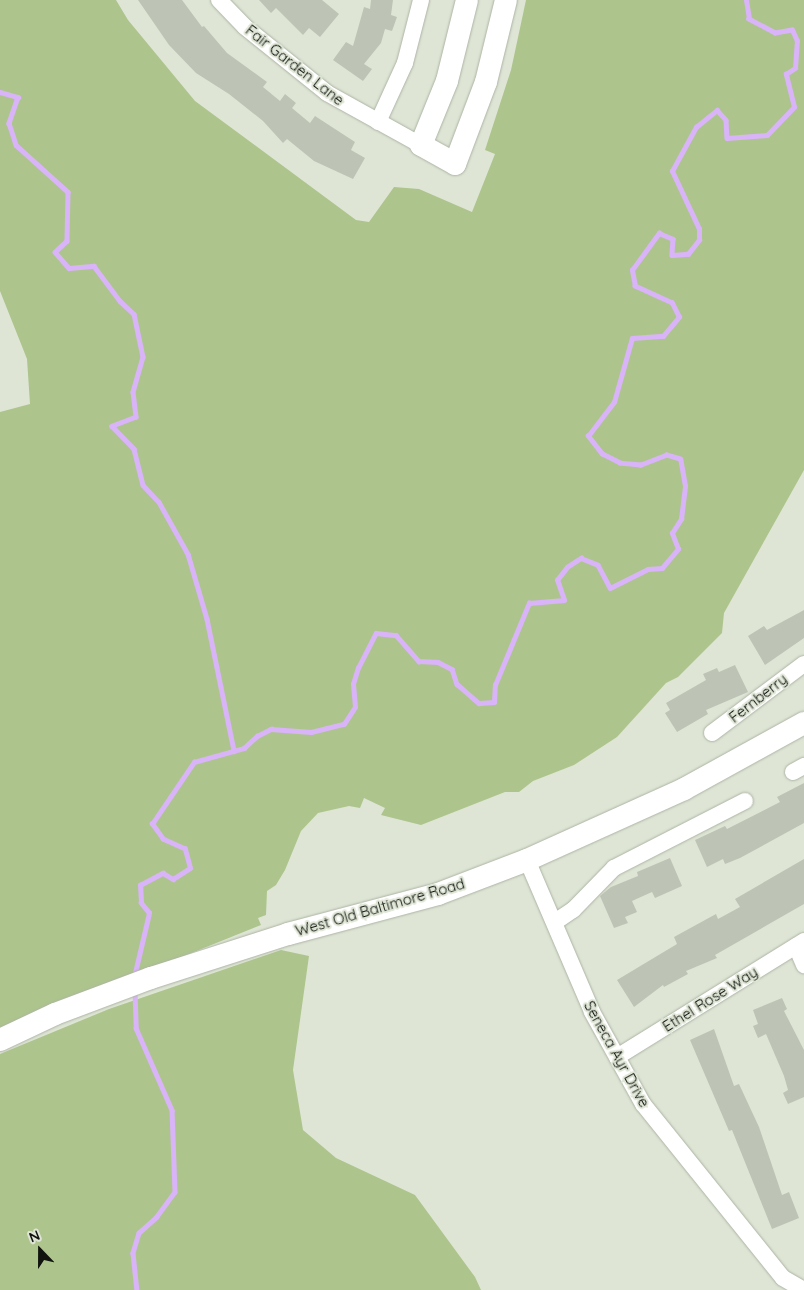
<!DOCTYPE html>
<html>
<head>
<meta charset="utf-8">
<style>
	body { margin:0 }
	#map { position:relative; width:804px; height:1290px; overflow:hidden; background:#dee5d5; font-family:Quicksand,sans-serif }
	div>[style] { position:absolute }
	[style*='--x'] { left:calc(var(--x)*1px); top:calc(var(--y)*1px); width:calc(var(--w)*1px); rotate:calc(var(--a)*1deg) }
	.green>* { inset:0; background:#adc58c }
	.stream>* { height:4.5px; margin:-2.25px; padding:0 2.25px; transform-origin:2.25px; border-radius:2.25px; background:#dab4f8 }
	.building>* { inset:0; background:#bdc4b5 }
	.roads { filter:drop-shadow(0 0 1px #adb4a5) drop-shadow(0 0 1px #adb4a5) }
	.street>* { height:16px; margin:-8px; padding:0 8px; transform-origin:8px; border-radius:8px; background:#fff }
	.secondary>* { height:22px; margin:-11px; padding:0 11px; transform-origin:11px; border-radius:11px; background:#fff }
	span { translate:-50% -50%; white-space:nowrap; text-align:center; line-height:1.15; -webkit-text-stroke:4px #dee5d5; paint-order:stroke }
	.street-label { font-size:15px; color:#10130e }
	.north { position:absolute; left:15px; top:1225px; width:50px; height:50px; -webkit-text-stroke:4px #dee5d5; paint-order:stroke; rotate:338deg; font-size:14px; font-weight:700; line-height:20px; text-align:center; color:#10130e }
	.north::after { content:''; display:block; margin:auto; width:18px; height:22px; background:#10130e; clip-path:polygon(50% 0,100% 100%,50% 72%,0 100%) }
</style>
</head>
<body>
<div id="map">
	<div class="green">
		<div style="clip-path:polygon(0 0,116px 0,128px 20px,195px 101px,356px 220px,369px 222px,394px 187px,419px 189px,472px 212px,495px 154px,485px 150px,511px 70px,526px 0,804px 0,804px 470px,724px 613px,722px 633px,678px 677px,666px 683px,617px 737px,574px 765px,533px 781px,519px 792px,505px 792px,421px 825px,381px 815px,385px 808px,364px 798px,360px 808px,349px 806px,318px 813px,301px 831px,285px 870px,276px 885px,267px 891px,266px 915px,258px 918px,261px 925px,0 1030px,0 412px,30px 404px,27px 359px,0 291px)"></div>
		<div style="clip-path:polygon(281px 950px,309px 956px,293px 1070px,303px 1130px,336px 1158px,415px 1195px,475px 1277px,481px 1290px,0 1290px,0 1054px,109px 1009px)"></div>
	</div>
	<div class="stream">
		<div style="--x:0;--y:92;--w:19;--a:16"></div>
		<div style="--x:18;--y:97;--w:28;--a:109"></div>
		<div style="--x:9;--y:123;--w:23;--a:72"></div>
		<div style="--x:16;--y:145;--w:70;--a:42.1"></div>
		<div style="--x:68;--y:192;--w:49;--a:91.2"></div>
		<div style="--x:67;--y:241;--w:16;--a:137"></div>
		<div style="--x:55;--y:252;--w:21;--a:49"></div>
		<div style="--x:69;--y:268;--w:25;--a:-5"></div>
		<div style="--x:94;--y:266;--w:44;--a:53.4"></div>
		<div style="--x:120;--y:301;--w:19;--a:43"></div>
		<div style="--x:134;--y:314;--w:44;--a:78.2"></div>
		<div style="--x:143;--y:357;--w:36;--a:106"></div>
		<div style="--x:133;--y:392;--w:25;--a:83"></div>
		<div style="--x:136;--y:417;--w:26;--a:159"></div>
		<div style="--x:112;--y:426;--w:32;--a:46"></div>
		<div style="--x:134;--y:449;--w:37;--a:76"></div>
		<div style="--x:143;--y:485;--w:23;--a:47"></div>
		<div style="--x:159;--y:502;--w:60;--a:60.9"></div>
		<div style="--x:188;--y:554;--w:68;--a:73.7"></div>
		<div style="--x:207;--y:619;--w:135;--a:78.4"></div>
		<div style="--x:134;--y:977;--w:66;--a:-76.8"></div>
		<div style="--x:149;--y:913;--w:13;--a:-129"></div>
		<div style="--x:141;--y:903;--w:18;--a:-93"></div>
		<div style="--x:140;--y:885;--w:26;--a:-28"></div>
		<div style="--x:163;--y:873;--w:12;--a:31"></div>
		<div style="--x:173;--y:879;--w:20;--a:-33"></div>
		<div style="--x:190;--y:868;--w:20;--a:-105"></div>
		<div style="--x:185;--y:849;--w:24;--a:-156"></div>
		<div style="--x:163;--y:839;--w:19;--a:-126"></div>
		<div style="--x:152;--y:824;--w:75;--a:-55.9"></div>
		<div style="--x:194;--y:762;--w:52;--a:-15.6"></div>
		<div style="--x:244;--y:748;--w:18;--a:-43"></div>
		<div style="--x:257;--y:736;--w:16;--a:-27"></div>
		<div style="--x:271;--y:729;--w:40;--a:4.3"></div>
		<div style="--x:311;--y:732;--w:34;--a:-14"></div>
		<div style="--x:344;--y:724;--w:20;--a:-57"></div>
		<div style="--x:355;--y:707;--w:23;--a:-95"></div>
		<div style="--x:353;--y:684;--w:17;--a:-73"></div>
		<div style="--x:358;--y:668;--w:39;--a:-63"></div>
		<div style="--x:376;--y:633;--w:20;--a:6"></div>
		<div style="--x:396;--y:635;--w:35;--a:49"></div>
		<div style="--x:419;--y:661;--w:19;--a:3"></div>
		<div style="--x:438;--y:662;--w:16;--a:27"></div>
		<div style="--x:452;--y:669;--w:16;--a:72"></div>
		<div style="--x:457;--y:684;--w:29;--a:41"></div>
		<div style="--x:479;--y:703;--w:15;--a:-4"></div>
		<div style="--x:494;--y:702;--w:17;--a:-87"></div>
		<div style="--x:495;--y:685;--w:89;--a:-67.5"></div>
		<div style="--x:529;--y:603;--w:35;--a:-5"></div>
		<div style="--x:564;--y:600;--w:21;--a:-109"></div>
		<div style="--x:557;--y:580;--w:16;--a:-52"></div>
		<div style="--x:567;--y:567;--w:17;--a:-33"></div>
		<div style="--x:581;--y:558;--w:18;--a:22"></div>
		<div style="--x:598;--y:565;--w:26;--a:62"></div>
		<div style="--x:610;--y:588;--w:42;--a:-26.6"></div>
		<div style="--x:648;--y:569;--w:14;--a:-4"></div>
		<div style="--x:662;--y:568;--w:25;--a:-50"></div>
		<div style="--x:678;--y:549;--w:17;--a:-111"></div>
		<div style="--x:672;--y:533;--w:17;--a:-57"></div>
		<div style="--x:681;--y:519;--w:33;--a:-83"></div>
		<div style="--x:685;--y:486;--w:27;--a:-100"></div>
		<div style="--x:680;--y:459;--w:14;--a:-163"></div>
		<div style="--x:667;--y:455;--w:28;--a:159"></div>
		<div style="--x:641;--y:465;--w:21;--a:-175"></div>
		<div style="--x:620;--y:463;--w:20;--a:-153"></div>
		<div style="--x:602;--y:454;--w:23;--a:-128"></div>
		<div style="--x:588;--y:436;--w:43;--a:-52.6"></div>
		<div style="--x:614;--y:402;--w:66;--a:-74.3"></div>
		<div style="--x:632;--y:338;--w:31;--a:-4"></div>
		<div style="--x:663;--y:336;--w:25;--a:-50"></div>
		<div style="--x:679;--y:317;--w:16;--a:-117"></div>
		<div style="--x:672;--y:303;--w:41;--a:-155.3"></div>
		<div style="--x:635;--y:286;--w:16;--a:-101"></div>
		<div style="--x:632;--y:270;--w:46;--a:-53.9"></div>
		<div style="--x:659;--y:233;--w:15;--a:23"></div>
		<div style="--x:673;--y:239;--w:16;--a:94"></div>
		<div style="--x:672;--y:255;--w:16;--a:-4"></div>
		<div style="--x:688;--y:254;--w:18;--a:-52"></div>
		<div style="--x:699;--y:240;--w:11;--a:-90"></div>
		<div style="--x:699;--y:229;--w:64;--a:-115"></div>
		<div style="--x:672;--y:171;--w:50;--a:-61.4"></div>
		<div style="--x:696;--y:127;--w:27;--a:-39"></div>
		<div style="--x:717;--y:110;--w:13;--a:48"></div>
		<div style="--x:726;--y:120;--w:18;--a:87"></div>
		<div style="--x:727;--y:138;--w:40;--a:-4.3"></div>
		<div style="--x:767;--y:135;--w:39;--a:-46"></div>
		<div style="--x:794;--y:107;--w:34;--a:-104"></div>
		<div style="--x:786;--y:74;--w:11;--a:-34"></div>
		<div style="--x:795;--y:68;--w:27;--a:-86"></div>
		<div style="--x:797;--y:41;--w:12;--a:-114"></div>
		<div style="--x:792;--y:30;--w:17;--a:170"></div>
		<div style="--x:775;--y:33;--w:30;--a:-152"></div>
		<div style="--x:749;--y:19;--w:19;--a:-99"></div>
		<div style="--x:135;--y:992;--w:36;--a:88"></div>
		<div style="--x:136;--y:1028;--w:90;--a:66.3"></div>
		<div style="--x:172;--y:1110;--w:82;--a:87.9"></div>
		<div style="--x:175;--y:1192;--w:31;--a:126"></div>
		<div style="--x:157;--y:1217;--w:24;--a:138"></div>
		<div style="--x:139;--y:1233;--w:21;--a:107"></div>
		<div style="--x:133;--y:1253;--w:37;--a:84"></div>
	</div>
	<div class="building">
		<div style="clip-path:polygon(138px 0,182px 0,202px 27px,204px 26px,227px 53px,267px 82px,263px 87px,280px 101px,285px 94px,296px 103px,292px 108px,310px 123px,315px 116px,355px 142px,351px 150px,365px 158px,353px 179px,314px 161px,287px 139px,283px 143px,263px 121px,229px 94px,196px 73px,169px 45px)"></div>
		<div style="clip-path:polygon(259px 0,322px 0,339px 14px,320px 37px,309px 28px,303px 35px,276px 8px,271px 13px)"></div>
		<div style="clip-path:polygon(371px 0,393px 0,391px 15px,397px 17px,392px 31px,385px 29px,381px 43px,364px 64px,372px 69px,363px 81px,333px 60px,346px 42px,353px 46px,364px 7px,370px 9px)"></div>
		<div style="clip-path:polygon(804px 610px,804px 638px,765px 665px,748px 636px,764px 626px,767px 630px)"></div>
		<div style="clip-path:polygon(735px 665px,748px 692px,706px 710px,708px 714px,677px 732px,665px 713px,670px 710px,666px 703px,706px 680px,703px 674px,717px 668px,719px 672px)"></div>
		<div style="clip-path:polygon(804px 783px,804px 823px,740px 858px,725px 864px,723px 859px,707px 867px,695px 840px,725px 826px,727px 829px,780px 802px,777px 797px)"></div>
		<div style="clip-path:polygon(670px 858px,682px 886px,655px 898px,652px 892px,632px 901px,637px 912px,625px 917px,628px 923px,614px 928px,600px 896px,611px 887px,638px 876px,637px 872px)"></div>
		<div style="clip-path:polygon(804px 859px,804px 904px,715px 955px,717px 958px,686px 971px,688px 974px,664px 987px,663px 985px,634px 1007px,617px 980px,677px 944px,674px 937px,716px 914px,718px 919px,740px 907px,735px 899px)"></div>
		<div style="clip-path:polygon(782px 998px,787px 1009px,784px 1011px,804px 1050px,804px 1097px,788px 1104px,783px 1093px,788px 1090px,784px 1076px,766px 1034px,758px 1038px,753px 1026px,758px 1024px,753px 1010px)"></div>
		<div style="clip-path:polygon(714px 1029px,734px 1086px,739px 1084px,759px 1127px,782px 1195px,789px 1192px,799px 1218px,772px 1229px,732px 1130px,729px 1131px,690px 1040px)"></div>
	</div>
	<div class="roads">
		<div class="street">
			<div style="--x:219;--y:0;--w:37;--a:46"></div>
			<div style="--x:245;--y:27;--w:105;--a:38.8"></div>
			<div style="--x:327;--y:93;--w:107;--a:29"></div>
			<div style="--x:378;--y:122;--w:65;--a:-65.4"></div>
			<div style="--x:405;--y:63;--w:65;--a:-75.7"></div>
			<div style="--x:712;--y:733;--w:115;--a:-36.9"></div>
			<div style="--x:793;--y:772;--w:13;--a:-29"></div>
			<div style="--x:527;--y:860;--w:165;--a:66.8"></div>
			<div style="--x:592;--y:1012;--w:105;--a:61"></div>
			<div style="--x:643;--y:1104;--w:223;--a:51.2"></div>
			<div style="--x:783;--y:1278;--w:24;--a:30"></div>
			<div style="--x:555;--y:922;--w:22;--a:-34"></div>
			<div style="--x:573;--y:910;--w:59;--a:-45.7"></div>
			<div style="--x:614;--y:868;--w:147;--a:-27.1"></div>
			<div style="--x:796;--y:946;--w:21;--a:67"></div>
			<div style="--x:617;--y:1057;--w:220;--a:-31.8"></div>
		</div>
		<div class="secondary">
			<div style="--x:467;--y:0;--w:83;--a:103.9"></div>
			<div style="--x:447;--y:81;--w:69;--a:112.1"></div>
			<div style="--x:421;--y:145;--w:39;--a:29"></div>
			<div style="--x:455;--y:164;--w:88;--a:-69.3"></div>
			<div style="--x:486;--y:82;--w:84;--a:-76.3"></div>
			<div style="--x:0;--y:1040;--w:61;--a:-25.3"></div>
			<div style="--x:55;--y:1014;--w:103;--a:-20.6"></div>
			<div style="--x:151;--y:978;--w:144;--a:-17.8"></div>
			<div style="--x:288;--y:934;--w:155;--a:-14.9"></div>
			<div style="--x:438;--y:894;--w:95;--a:-20.9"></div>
			<div style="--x:527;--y:860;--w:172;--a:-24.3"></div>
			<div style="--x:684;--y:789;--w:137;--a:-28.8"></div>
		</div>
	</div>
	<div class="street-label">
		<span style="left:295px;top:65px;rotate:38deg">Fair Garden Lane</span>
		<span style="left:758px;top:698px;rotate:-38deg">Fernberry</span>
		<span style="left:380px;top:907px;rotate:-16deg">West Old Baltimore Road</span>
		<span style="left:710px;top:999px;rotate:-32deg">Ethel Rose Way</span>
		<span style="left:617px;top:1054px;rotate:61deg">Seneca Ayr Drive</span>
	</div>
	<div class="north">N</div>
</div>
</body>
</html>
